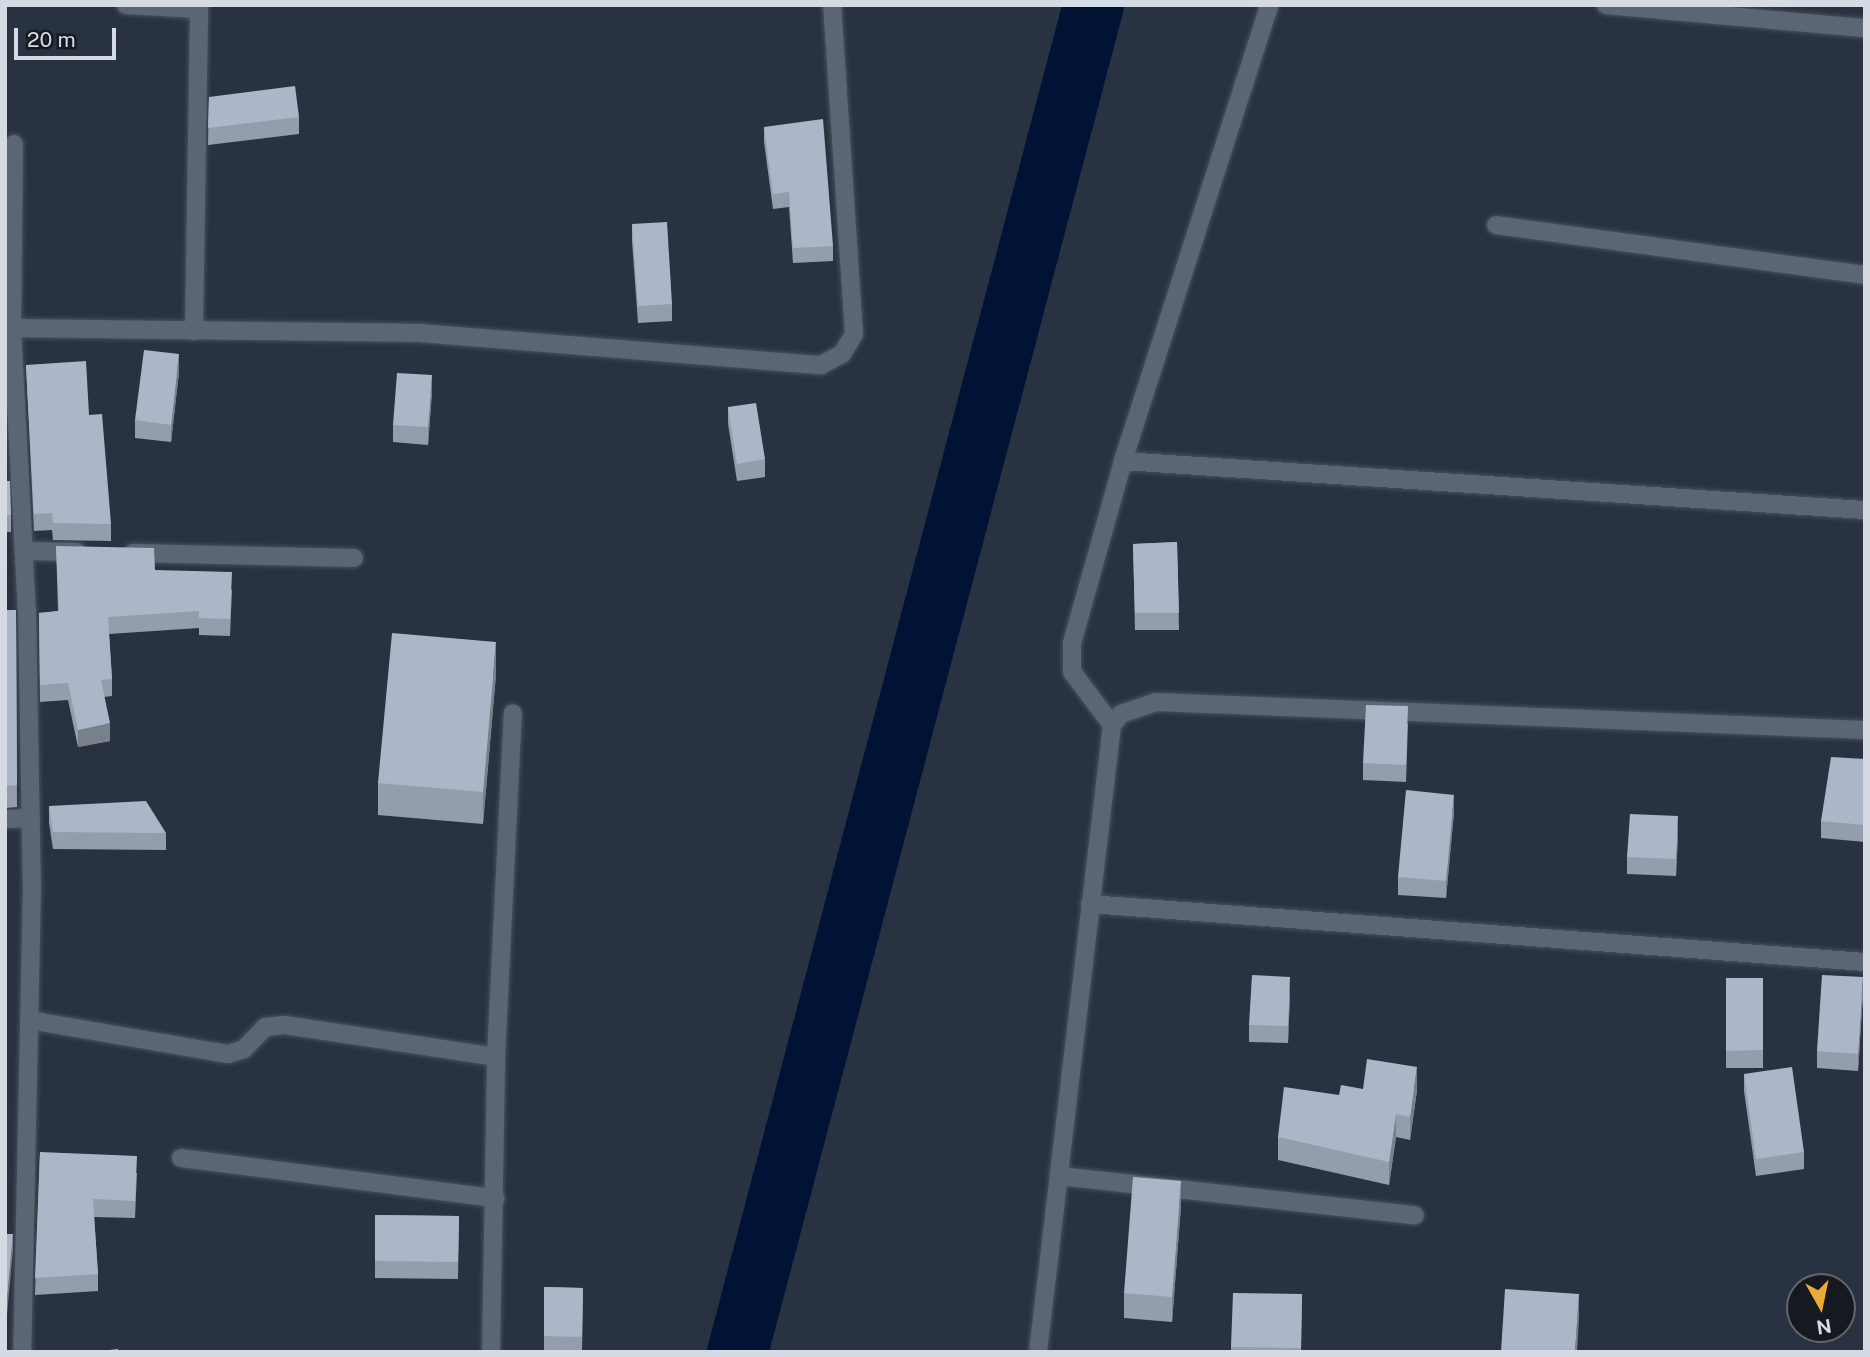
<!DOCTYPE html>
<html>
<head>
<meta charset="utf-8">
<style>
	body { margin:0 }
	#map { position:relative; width:1870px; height:1357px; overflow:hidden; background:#293240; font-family:"Public Sans",sans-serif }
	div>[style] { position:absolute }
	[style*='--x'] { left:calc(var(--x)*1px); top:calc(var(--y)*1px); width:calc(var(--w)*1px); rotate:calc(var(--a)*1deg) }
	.river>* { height:61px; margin:-30.5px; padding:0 30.5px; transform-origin:30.5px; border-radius:30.5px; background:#001335 }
	.roads { filter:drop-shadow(0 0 2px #48505b) drop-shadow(0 0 2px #48505b) }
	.minor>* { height:18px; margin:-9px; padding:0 9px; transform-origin:9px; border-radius:9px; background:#5b6675 }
	.wall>* { inset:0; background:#939dac }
	.shaded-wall>* { inset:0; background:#78808c }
	.building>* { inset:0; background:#abb7c8 }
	span { translate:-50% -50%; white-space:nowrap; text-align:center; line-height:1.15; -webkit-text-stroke:7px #161a20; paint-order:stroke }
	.frame { position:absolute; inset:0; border:7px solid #d5dbe4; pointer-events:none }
	.north { position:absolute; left:1786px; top:1273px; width:70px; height:70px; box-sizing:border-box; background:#161a20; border:2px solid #62676e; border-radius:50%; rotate:171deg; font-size:19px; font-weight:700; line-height:28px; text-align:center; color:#d5dbe4 }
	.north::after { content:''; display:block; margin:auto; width:24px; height:32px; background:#eaaa38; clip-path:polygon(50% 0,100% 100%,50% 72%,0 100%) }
	.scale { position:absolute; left:14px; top:28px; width:102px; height:32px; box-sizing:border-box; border:4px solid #d5dbe4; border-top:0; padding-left:9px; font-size:21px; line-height:24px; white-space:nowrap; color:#d5dbe4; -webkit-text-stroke:5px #161a20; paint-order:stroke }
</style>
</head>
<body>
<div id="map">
	<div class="river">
		<div style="--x:737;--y:1352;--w:1393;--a:-75.2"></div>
	</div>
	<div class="roads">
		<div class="minor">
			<div style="--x:126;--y:5;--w:72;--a:3.2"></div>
			<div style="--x:1606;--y:5;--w:260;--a:5.1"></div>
			<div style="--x:14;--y:144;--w:184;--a:90.6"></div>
			<div style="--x:12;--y:328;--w:282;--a:87"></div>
			<div style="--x:27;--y:610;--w:276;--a:89"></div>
			<div style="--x:32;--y:886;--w:466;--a:91.2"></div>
			<div style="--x:1496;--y:225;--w:372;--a:7.7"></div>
			<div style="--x:12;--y:328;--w:408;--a:0.7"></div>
			<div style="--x:420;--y:333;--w:402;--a:4.6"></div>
			<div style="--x:821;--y:365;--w:24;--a:-28"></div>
			<div style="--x:842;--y:354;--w:23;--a:-59"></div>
			<div style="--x:854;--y:334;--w:330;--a:-93.8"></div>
			<div style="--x:194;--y:331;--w:326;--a:-89.1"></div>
			<div style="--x:1123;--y:461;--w:744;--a:3.78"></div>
			<div style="--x:25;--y:551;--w:52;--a:1.1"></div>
			<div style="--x:133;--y:553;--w:221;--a:1.3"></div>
			<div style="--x:1112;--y:725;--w:66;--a:-127"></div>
			<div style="--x:1072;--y:672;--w:29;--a:-90"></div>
			<div style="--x:1072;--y:643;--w:189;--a:-74.3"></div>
			<div style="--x:1123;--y:461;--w:479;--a:-72.2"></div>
			<div style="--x:5;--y:819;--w:26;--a:-2"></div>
			<div style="--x:1090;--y:904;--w:777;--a:4.28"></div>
			<div style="--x:29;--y:1020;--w:202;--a:9.7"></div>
			<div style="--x:228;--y:1054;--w:17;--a:-17"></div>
			<div style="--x:244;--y:1049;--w:30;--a:-46"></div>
			<div style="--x:265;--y:1027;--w:20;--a:-6"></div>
			<div style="--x:285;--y:1025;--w:213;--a:8.6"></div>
			<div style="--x:181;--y:1158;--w:317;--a:7.3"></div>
			<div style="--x:1059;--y:1176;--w:358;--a:6.3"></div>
			<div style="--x:491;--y:1352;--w:295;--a:-89"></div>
			<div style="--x:496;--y:1057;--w:344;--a:-87.2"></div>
			<div style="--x:1038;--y:1352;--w:631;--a:-83.27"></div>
			<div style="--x:1112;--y:725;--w:14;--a:-51"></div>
			<div style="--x:1121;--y:714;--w:37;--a:-19"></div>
			<div style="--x:1156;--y:702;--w:710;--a:2.26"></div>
		</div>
	</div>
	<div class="wall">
		<div style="clip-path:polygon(209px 97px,299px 117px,299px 134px,208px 145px)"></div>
		<div style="clip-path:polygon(764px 127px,833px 246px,833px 261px,793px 263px,789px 207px,773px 209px,764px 142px)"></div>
		<div style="clip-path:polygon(632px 224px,672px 304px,672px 321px,638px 323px,632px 241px)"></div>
		<div style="clip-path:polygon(26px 365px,111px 524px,111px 541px,53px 540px,52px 530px,34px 531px)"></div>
		<div style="clip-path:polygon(179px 372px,171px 442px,135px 438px,135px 420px)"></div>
		<div style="clip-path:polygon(432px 392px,428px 445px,393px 442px,393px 425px)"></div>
		<div style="clip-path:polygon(728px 407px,765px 459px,765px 477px,737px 481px,728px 424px)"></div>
		<div style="clip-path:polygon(5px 481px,11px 515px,11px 532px,5px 532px)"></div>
		<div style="clip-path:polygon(1177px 542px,1179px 630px,1135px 630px,1133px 544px)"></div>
		<div style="clip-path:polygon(56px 546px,155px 570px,232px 590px,230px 636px,199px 635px,199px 628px,109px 634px,112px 679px,112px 696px,104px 697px,110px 741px,78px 747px,68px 700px,40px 702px,39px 613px,58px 611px)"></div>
		<div style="clip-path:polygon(5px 600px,7px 610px,16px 610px,17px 807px,5px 808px)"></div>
		<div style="clip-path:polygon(496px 674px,483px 824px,378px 815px,378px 783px)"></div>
		<div style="clip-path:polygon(1408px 723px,1406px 782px,1363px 780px,1363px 763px)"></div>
		<div style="clip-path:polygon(1865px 759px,1865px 842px,1821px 838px,1821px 821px)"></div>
		<div style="clip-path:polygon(49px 806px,166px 833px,166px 850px,53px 849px,49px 823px)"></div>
		<div style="clip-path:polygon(1454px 812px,1446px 898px,1398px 895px,1398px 877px)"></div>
		<div style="clip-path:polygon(1678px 834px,1676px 876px,1627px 874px,1627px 857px)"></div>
		<div style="clip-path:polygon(1726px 978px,1763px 978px,1763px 1068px,1726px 1068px)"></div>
		<div style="clip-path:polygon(1290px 994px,1288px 1043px,1249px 1042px,1249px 1025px)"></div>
		<div style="clip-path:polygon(1863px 994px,1858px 1071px,1817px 1068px,1817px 1051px)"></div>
		<div style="clip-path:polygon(1744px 1074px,1804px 1152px,1804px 1169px,1756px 1176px,1744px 1091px)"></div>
		<div style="clip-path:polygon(1363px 1089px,1417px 1090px,1410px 1140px,1396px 1137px,1389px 1185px,1278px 1160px,1278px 1137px,1339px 1095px)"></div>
		<div style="clip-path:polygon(40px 1152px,137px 1173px,135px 1218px,94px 1217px,98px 1274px,98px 1291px,35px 1295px)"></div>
		<div style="clip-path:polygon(1181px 1206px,1172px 1322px,1124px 1318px,1124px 1293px)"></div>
		<div style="clip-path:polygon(375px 1215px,459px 1216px,458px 1279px,375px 1278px)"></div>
		<div style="clip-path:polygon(544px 1287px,583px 1288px,582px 1352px,544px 1352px)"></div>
		<div style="clip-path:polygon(1302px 1294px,1301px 1352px,1231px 1352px,1231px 1347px)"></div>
	</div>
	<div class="shaded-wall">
		<div style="clip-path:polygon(179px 354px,179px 372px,171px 442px,171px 425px)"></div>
		<div style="clip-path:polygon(432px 375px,432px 392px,428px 445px,428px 427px)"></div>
		<div style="clip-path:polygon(496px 642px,496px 674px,483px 824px,483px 792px)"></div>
		<div style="clip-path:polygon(110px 723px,110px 741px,78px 747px,78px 730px)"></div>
		<div style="clip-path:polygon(1454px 795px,1454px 812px,1446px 898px,1446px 881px)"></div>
		<div style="clip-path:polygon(1678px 816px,1678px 834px,1676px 876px,1676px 859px)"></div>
		<div style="clip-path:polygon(1290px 977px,1290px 994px,1288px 1043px,1288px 1026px)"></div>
		<div style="clip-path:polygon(1863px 977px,1863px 994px,1858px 1071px,1858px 1054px)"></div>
		<div style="clip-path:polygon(1417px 1067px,1417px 1090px,1410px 1140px,1410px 1117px)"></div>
		<div style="clip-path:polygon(1396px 1114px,1396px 1137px,1389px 1185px,1389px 1162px)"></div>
		<div style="clip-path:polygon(1181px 1181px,1181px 1206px,1172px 1322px,1172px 1297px)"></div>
		<div style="clip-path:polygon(13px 1234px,13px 1249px,5px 1337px,5px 1322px)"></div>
		<div style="clip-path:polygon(1579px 1294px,1579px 1319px,1577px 1352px,1575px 1352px)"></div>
	</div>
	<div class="building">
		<div style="clip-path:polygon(295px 86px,299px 117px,208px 128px,209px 97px)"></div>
		<div style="clip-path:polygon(823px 119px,833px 246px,793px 248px,789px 192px,773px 194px,764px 127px)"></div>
		<div style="clip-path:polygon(667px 222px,672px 304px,638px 306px,632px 224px)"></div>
		<div style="clip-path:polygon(144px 350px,179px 354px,171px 425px,135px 420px)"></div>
		<div style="clip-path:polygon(86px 361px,89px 415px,102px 414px,111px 524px,53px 523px,52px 513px,34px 514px,26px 365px)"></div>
		<div style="clip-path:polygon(397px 373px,432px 375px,428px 427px,393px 425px)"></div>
		<div style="clip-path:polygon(756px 403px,765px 459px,737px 464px,728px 407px)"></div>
		<div style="clip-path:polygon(5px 481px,10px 481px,11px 515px,5px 515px)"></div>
		<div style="clip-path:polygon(1177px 542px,1179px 613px,1135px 613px,1133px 544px)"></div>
		<div style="clip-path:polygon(56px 546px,154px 548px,155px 570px,232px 572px,230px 619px,199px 618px,199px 611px,108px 617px,112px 679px,101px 680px,110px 723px,78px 730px,68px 683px,40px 685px,39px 613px,59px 611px)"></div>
		<div style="clip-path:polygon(5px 600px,7px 610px,16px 610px,17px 785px,5px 786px)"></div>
		<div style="clip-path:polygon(392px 633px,496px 642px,483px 792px,378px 783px)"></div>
		<div style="clip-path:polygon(1366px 705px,1408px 706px,1406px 765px,1363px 763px)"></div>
		<div style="clip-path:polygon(1831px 757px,1865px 759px,1865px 825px,1821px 821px)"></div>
		<div style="clip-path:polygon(1406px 790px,1454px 795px,1446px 881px,1398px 877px)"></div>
		<div style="clip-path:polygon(146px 801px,166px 833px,53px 832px,49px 806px)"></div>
		<div style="clip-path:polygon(1630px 814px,1678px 816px,1676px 859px,1627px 857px)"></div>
		<div style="clip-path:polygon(1252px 975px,1290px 977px,1288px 1026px,1249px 1025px)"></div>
		<div style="clip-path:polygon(1822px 975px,1863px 977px,1858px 1054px,1817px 1051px)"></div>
		<div style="clip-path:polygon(1726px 978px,1763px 978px,1763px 1050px,1726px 1051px)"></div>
		<div style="clip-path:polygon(1367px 1059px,1417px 1067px,1410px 1117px,1396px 1114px,1389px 1162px,1278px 1137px,1284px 1087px,1339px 1095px,1341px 1085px,1363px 1089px)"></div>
		<div style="clip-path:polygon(1792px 1067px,1804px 1152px,1756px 1159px,1744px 1074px)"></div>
		<div style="clip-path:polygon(40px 1152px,137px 1156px,135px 1201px,93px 1199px,98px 1274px,35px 1278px)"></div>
		<div style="clip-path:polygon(1133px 1177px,1181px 1181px,1172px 1297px,1124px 1293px)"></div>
		<div style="clip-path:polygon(375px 1215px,459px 1216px,458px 1262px,375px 1261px)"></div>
		<div style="clip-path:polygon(5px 1234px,13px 1234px,5px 1322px)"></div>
		<div style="clip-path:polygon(544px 1287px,583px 1288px,582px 1337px,544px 1336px)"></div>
		<div style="clip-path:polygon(1505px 1289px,1579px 1294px,1575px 1352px,1501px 1352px)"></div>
		<div style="clip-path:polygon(1233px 1293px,1302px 1294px,1301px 1348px,1231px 1347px)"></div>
		<div style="clip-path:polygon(118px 1349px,118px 1352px,92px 1352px)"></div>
	</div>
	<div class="frame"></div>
	<div class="north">N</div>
	<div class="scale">20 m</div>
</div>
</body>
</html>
